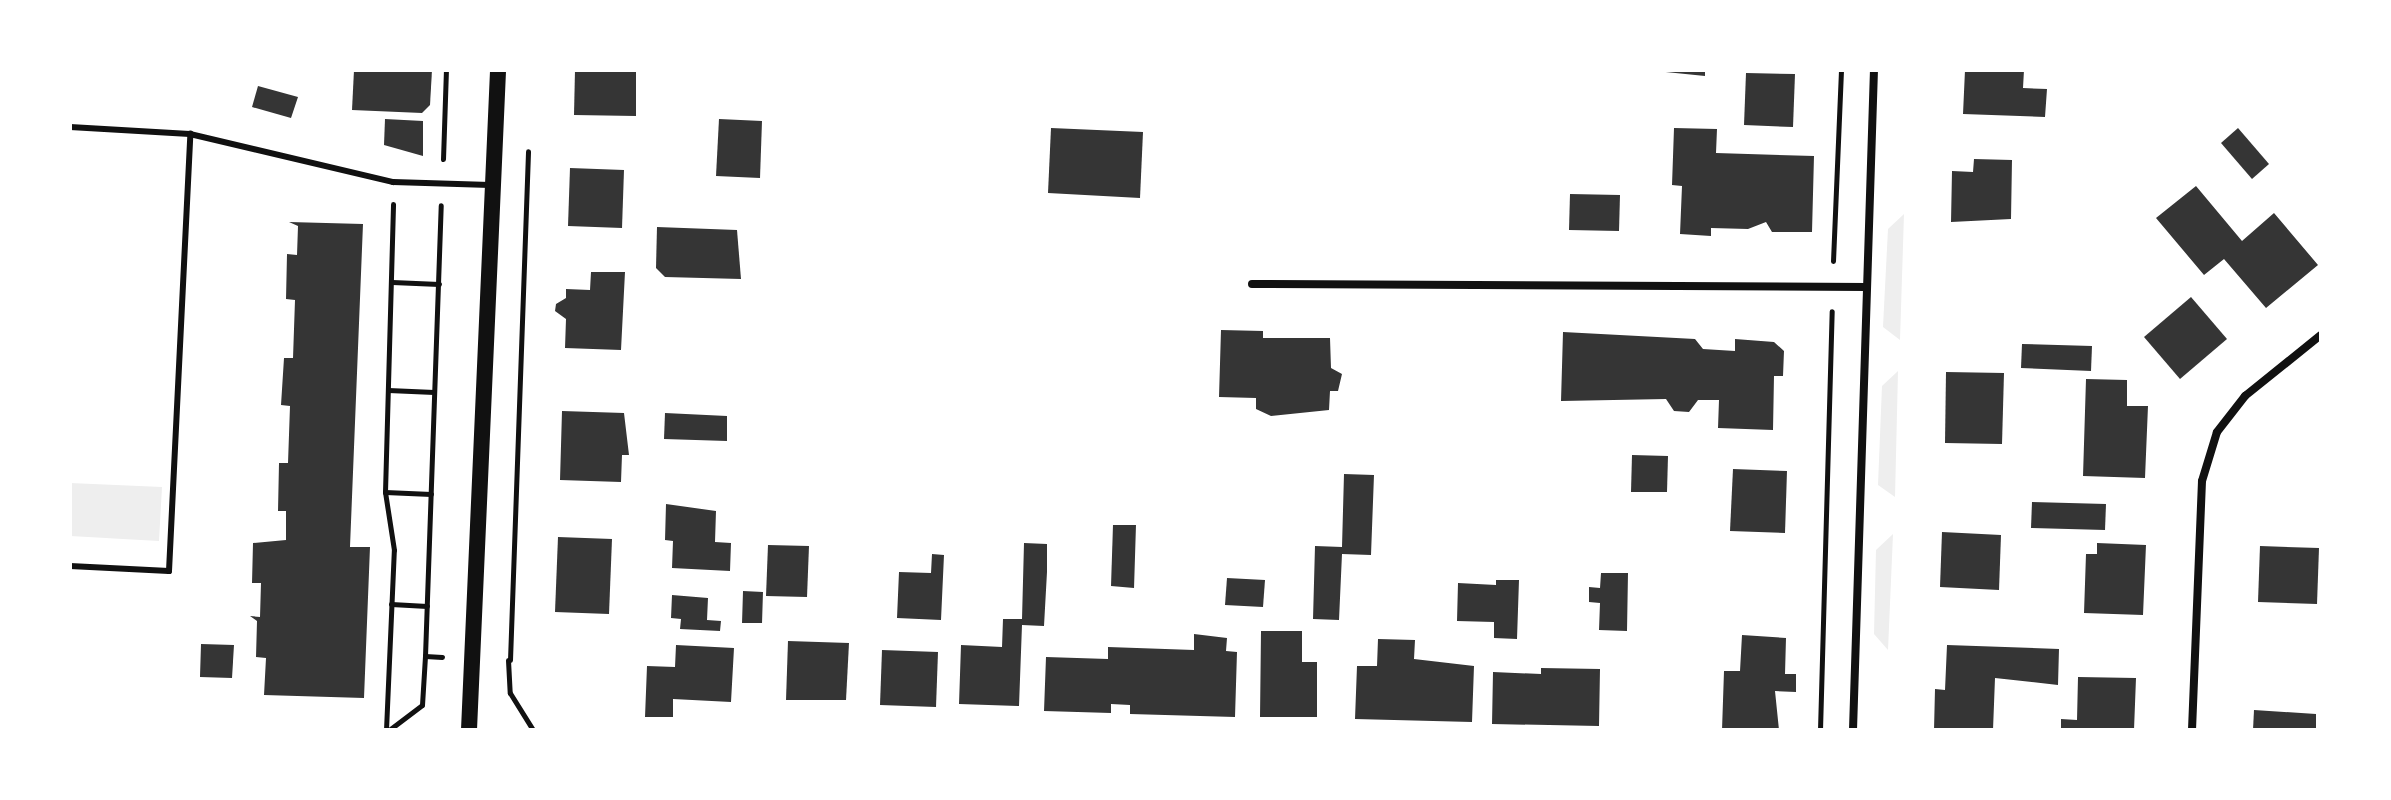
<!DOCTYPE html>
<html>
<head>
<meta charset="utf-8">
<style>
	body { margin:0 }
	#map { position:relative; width:2391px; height:800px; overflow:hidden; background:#fff; font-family:"Exo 2",sans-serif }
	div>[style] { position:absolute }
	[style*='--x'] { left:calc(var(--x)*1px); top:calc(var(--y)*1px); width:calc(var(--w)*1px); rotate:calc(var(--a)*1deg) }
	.green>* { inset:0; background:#eee }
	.building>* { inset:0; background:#353535 }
	.path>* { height:5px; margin:-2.5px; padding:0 2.5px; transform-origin:2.5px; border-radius:2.5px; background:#111 }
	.service>* { height:6px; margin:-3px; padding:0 3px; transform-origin:3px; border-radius:3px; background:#111 }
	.minor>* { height:8px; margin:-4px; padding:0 4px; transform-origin:4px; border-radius:4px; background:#111 }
	.secondary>* { height:16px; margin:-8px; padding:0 8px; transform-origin:8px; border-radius:8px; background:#111 }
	span { translate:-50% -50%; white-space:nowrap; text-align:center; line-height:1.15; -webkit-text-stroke:8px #fff; paint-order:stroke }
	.frame { position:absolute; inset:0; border:72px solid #fff; pointer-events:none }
</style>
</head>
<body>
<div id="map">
	<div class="green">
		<div style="clip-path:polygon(1904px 214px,1900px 340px,1883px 327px,1888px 229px)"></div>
		<div style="clip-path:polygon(1898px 371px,1895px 497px,1878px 485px,1882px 386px)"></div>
		<div style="clip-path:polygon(70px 483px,162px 487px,159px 541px,70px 536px)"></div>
		<div style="clip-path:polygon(1893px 534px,1888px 650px,1874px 634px,1876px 550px)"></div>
	</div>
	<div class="building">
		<div style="clip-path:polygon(354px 70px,432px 70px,430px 105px,422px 113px,352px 110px)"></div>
		<div style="clip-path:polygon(575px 70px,636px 70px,636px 116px,574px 115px)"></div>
		<div style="clip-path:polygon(1646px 70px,1705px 70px,1705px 76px)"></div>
		<div style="clip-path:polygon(1965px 70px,2024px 70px,2023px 88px,2047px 89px,2045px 117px,1963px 114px)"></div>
		<div style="clip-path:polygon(1746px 73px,1795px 74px,1793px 127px,1744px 125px)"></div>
		<div style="clip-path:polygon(258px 86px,298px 97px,291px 118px,252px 107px)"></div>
		<div style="clip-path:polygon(385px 119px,423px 121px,423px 156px,384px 145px)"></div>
		<div style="clip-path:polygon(719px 119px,762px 121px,760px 178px,716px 176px)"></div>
		<div style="clip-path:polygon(1051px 128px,1143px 132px,1140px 198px,1048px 193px)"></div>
		<div style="clip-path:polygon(1674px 128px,1717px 129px,1716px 153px,1814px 156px,1812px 232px,1772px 232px,1766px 222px,1748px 229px,1711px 228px,1711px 236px,1680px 234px,1682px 186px,1672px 185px)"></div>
		<div style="clip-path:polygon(2238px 128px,2269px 164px,2252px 179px,2221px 143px)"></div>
		<div style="clip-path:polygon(1974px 159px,2012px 160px,2011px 219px,1951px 222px,1952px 171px,1973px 172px)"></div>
		<div style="clip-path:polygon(570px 168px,624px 170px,622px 228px,568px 226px)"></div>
		<div style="clip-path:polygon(2196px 186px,2242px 241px,2274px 213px,2318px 265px,2266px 308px,2224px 259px,2204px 275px,2156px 218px)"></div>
		<div style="clip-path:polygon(1570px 194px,1620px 195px,1619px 231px,1569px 230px)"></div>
		<div style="clip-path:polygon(289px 222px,363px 224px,350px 547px,370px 547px,364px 698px,264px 695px,266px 658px,256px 657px,257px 621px,250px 616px,260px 617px,261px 583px,252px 583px,253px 543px,286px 540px,286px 511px,278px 511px,279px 463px,288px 463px,290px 406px,281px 405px,284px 358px,293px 358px,295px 300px,286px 299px,287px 254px,297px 255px,298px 226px)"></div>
		<div style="clip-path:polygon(657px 227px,737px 230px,741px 279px,665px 277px,656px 268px)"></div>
		<div style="clip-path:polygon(591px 272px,625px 272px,621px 350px,565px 348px,566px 319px,555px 311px,556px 304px,566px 298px,566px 289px,590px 290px)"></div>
		<div style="clip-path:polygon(2191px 297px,2227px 339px,2180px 379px,2144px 337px)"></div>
		<div style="clip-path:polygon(1221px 330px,1263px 331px,1263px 338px,1330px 338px,1331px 368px,1342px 374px,1338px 391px,1330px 391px,1329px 410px,1271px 416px,1256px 409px,1256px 398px,1219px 397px)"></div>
		<div style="clip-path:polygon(1563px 332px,1695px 339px,1703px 349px,1735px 351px,1735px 339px,1774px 342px,1784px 351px,1783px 376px,1774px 376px,1773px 430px,1718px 428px,1719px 400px,1698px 400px,1689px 412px,1674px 411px,1666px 399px,1561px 401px)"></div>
		<div style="clip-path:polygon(2022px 344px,2092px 346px,2091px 371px,2021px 368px)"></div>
		<div style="clip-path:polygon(1946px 372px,2004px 373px,2002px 444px,1945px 443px)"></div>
		<div style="clip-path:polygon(2086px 379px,2127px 380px,2127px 406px,2148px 406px,2145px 478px,2083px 476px)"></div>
		<div style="clip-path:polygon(562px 411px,624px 413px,629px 455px,622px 455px,621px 482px,560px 480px)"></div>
		<div style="clip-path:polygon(665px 413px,727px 416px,727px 441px,664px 439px)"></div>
		<div style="clip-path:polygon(1632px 455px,1668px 456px,1667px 492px,1631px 492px)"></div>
		<div style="clip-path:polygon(1733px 469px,1787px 471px,1785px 533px,1730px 531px)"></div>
		<div style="clip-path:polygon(1344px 474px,1374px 475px,1371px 555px,1342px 554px,1339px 620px,1313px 619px,1315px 546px,1342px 547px)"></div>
		<div style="clip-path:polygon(2032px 502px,2106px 504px,2105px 530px,2031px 528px)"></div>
		<div style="clip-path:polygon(666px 504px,716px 511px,715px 542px,731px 543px,730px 571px,672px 568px,673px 541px,665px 540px)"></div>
		<div style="clip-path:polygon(1113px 525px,1136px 525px,1134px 588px,1111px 586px)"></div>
		<div style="clip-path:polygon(1942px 532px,2001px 535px,1999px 590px,1940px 587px)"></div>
		<div style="clip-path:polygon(558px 537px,612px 539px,609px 614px,555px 612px)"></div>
		<div style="clip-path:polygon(1024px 543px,1047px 544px,1047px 572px,1044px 626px,1022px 625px,1019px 706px,959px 704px,961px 645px,1002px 647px,1003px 619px,1022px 619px)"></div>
		<div style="clip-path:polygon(2097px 543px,2146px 545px,2143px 615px,2084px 613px,2086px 554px,2097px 554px)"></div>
		<div style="clip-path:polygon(768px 545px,809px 546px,807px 597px,766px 596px)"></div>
		<div style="clip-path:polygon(2260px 546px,2319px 548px,2317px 604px,2258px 602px)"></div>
		<div style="clip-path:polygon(932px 554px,944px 555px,941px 620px,897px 618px,899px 572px,931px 573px)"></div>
		<div style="clip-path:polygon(1601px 573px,1628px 573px,1627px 631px,1599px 630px,1600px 603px,1589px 602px,1589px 587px,1600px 588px)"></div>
		<div style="clip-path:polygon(1227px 578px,1265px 580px,1263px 607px,1225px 605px)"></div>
		<div style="clip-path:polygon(1496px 580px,1519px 580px,1517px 639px,1494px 638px,1494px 622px,1457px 621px,1458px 583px,1496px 585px)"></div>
		<div style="clip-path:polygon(743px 591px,763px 592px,762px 623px,742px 623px)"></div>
		<div style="clip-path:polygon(672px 595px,708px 598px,707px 620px,721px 621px,720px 631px,680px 629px,681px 619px,671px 618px)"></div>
		<div style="clip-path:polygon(1261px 631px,1302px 631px,1302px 662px,1317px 662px,1317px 717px,1260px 717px)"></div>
		<div style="clip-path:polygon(1194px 634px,1227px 638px,1226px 651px,1237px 652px,1235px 717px,1130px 714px,1130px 705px,1111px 704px,1111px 713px,1044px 711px,1046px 657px,1108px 659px,1108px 647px,1194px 650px)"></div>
		<div style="clip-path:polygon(1742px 635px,1786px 638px,1785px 674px,1796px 674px,1796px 692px,1775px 691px,1779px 730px,1722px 730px,1724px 671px,1740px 671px)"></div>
		<div style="clip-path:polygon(1378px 639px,1415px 640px,1414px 659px,1474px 666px,1472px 722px,1355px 719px,1357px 666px,1377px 666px)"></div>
		<div style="clip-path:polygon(788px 641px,849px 643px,846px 700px,786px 700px)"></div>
		<div style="clip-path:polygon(201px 644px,234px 645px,232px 678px,200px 677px)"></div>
		<div style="clip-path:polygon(676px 645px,734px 648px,731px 702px,673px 699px,673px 717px,645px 717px,647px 666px,675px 667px)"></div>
		<div style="clip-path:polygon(1947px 645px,2059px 649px,2058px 685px,1995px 678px,1993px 730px,1934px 730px,1935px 689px,1945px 690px)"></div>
		<div style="clip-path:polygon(882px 650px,938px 652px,936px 707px,880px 705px)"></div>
		<div style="clip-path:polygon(1541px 668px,1600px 669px,1599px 726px,1492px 724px,1493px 672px,1541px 674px)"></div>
		<div style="clip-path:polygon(2078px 677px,2136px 678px,2134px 730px,2061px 730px,2061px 719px,2077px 720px)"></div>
		<div style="clip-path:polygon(2254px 710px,2316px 714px,2316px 730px,2253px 730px)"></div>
	</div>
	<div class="path">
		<div style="--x:443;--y:159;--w:89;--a:-88.1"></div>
		<div style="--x:1833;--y:261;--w:191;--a:-87.6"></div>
		<div style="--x:392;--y:282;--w:47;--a:2.4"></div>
		<div style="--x:388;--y:390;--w:46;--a:2.5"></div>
		<div style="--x:385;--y:492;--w:46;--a:2.5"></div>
		<div style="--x:391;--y:604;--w:36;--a:3"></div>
		<div style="--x:425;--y:656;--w:451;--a:-88"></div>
		<div style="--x:508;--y:660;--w:33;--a:87"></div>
		<div style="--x:510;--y:693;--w:44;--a:58.1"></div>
		<div style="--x:510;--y:660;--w:509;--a:-87.97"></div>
		<div style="--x:386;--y:730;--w:180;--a:-87.5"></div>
		<div style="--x:394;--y:550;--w:59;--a:-98.8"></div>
		<div style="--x:385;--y:492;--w:288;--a:-88.4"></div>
		<div style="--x:389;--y:730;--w:41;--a:-37.1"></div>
		<div style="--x:422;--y:705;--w:49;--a:-86.5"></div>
		<div style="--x:425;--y:656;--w:17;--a:3"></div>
		<div style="--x:1820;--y:730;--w:419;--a:-88.4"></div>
	</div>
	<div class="service">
		<div style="--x:70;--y:127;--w:120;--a:3.3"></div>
		<div style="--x:190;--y:134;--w:209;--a:13.3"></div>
		<div style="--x:393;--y:182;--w:97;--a:1.8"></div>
		<div style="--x:70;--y:566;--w:99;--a:2.9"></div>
		<div style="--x:169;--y:571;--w:438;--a:-87.2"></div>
	</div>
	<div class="minor">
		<div style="--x:1252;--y:284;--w:615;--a:0.28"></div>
		<div style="--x:1853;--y:730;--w:660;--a:-88.18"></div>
		<div style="--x:2192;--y:730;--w:249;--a:-87.7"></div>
		<div style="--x:2202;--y:481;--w:51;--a:-73"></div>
		<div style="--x:2217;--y:432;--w:46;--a:-52.1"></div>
		<div style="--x:2245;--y:396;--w:97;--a:-38.8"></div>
	</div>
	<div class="secondary">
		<div style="--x:469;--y:730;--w:661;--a:-87.48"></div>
	</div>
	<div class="frame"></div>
</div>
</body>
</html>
